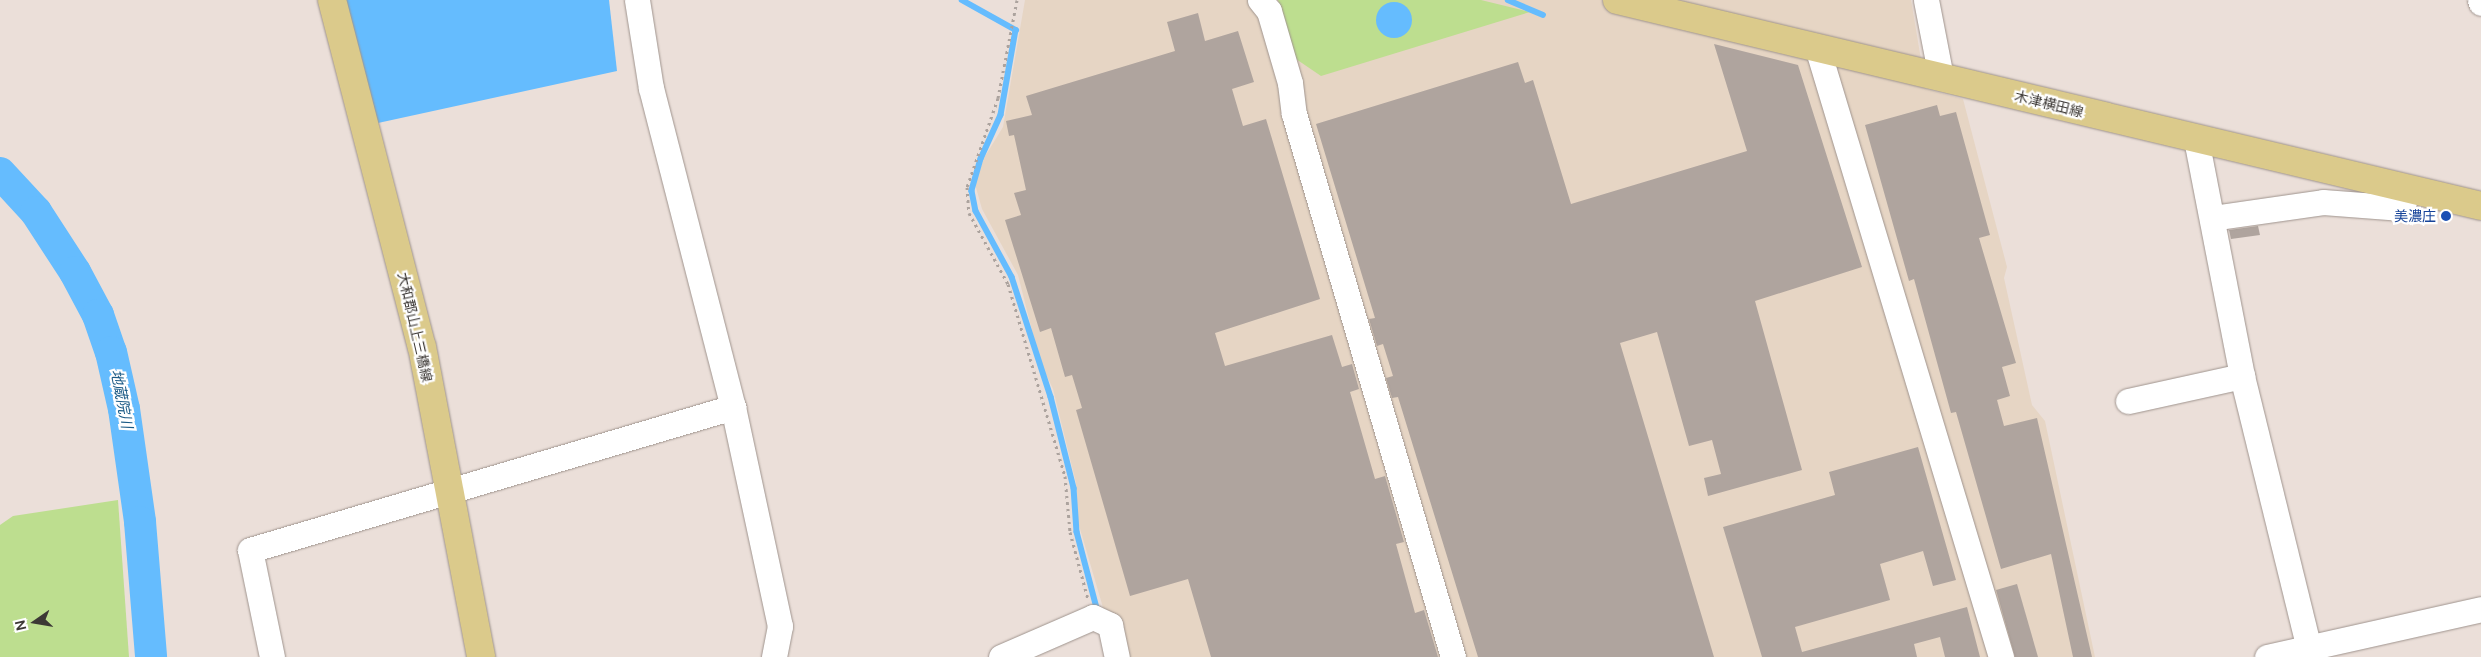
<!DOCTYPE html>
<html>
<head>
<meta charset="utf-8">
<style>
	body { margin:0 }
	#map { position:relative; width:2481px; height:657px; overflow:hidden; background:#ebdfd9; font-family:"DM Sans","Noto Sans JP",sans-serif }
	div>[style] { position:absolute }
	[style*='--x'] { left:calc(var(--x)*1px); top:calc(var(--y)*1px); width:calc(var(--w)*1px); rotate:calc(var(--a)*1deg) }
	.industrial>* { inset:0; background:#e6d5c4 }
	.green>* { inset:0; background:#bdde8f }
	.water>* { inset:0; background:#65bcfe }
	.round { border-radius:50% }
	.stream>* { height:5.5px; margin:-2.75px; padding:0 2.75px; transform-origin:2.75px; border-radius:2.75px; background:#65bcfe }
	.river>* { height:32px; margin:-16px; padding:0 16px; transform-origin:16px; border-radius:16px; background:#65bcfe }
	.building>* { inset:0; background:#afa49e }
	.path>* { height:3px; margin-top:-1.5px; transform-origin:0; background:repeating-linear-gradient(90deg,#aca39e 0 2.5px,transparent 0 6.5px) }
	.roads { filter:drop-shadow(0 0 1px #9f948e) drop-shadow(0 0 1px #9f948e) }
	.minor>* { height:25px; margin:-12.5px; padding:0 12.5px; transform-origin:12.5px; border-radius:12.5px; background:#fff }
	.major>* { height:28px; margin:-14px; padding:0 14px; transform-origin:14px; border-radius:14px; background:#dbca8b }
	.dots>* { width:14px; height:14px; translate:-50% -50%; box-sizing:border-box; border:2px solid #fff; border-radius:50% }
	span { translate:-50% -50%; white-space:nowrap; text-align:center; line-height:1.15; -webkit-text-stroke:4.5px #fff; paint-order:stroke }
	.street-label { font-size:14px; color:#3c3835 }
	.transit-label { font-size:14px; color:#164399 }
	.right { translate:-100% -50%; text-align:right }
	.water-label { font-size:15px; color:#1c5b86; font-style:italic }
	.north { position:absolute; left:10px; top:597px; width:50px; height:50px; -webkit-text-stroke:4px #fff; paint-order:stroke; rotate:257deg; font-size:14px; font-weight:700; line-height:20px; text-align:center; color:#3c3835 }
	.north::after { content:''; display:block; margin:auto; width:18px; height:22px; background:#3c3835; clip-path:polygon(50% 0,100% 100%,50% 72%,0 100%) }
</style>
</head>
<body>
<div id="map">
	<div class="industrial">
		<div style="clip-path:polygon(1025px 0,1911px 0,1926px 89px,1963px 99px,2007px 267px,2004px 278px,2032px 405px,2045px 421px,2095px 657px,1123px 657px,1104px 611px,1078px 522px,1076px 483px,1053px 389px,1040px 362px,1018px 275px,982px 209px,975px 184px,984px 158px,1003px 127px)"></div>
	</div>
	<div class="green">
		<div style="clip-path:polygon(1278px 0,1481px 0,1530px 12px,1321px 76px,1296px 59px)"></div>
		<div style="clip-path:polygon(118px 500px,129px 657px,0 657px,0 525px,13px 516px)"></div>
	</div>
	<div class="water">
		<div style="clip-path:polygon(344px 0,609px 0,617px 71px,378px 123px)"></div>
		<div class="round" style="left:1376px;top:2px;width:36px;height:36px"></div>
	</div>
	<div class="stream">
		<div style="--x:962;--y:0;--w:62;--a:29.1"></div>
		<div style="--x:1016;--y:30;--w:86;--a:100"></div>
		<div style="--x:1001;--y:115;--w:48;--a:114.4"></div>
		<div style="--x:981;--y:159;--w:33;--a:106"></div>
		<div style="--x:972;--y:191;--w:20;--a:79"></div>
		<div style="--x:976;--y:211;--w:75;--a:61.4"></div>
		<div style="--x:1012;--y:277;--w:126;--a:72"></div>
		<div style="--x:1051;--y:397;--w:94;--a:75.8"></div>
		<div style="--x:1074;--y:488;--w:44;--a:86.1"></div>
		<div style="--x:1077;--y:532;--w:83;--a:75.3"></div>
		<div style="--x:1508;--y:0;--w:38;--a:23"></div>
	</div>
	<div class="river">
		<div style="--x:0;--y:173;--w:53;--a:47.3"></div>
		<div style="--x:36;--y:212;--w:72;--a:57"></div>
		<div style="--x:75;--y:272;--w:49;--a:61.9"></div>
		<div style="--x:98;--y:315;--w:39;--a:71"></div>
		<div style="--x:111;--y:352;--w:58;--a:77.2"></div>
		<div style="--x:124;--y:409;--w:114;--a:81.9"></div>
		<div style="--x:140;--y:522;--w:135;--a:85.3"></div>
	</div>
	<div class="building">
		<div style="clip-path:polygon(1198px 13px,1205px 41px,1238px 31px,1254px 82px,1232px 89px,1243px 126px,1266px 119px,1320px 299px,1215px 333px,1225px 366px,1332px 335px,1342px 367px,1352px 364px,1359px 389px,1350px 392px,1375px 479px,1385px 476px,1404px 542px,1396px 544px,1415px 613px,1424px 610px,1438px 657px,1211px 657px,1188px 579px,1130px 596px,1076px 410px,1082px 408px,1072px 375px,1065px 377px,1051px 328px,1040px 332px,1005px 220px,1021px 215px,1014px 193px,1026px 190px,1014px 135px,1009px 136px,1006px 121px,1032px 115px,1026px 96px,1175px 51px,1167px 22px)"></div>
		<div style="clip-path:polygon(1714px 44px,1798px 65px,1862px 267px,1755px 301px,1802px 470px,1708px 496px,1704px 478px,1721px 474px,1712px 440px,1689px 446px,1657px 332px,1620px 343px,1714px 657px,1478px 657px,1398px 397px,1392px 398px,1386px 378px,1393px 376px,1383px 344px,1377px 346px,1369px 319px,1375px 318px,1316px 124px,1518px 62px,1525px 83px,1533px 80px,1571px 204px,1747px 151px)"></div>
		<div style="clip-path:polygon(1937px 105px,1940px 116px,1956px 112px,1990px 235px,1979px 238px,2016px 363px,2002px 367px,2010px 396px,1997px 400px,2004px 426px,2037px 418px,2092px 657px,2073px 657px,2051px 554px,2001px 569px,1956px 412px,1951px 413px,1914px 279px,1909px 281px,1865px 125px)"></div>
		<div style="clip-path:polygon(2258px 226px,2260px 235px,2231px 239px,2229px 230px)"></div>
		<div style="clip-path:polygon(1918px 447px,1956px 580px,1933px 586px,1923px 551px,1880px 564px,1890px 600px,1795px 627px,1802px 652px,1967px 607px,1980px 657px,1945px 657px,1940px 637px,1914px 644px,1917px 657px,1762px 657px,1723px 527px,1835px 495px,1829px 472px)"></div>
		<div style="clip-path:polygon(2017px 584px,2038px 657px,2015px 657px,1996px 590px)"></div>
	</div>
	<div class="path">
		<div style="--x:1017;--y:0;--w:100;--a:101"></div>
		<div style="--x:998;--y:98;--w:94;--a:109.2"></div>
		<div style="--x:967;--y:187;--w:26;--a:86"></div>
		<div style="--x:969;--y:213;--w:81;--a:61.2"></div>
		<div style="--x:1008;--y:284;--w:200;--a:73.5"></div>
		<div style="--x:1065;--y:476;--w:56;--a:84.9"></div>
		<div style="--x:1070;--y:532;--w:69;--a:75"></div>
	</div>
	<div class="roads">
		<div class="minor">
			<div style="--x:637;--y:0;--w:89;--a:81"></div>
			<div style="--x:651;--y:88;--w:329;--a:75.6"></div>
			<div style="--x:733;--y:407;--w:224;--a:77.9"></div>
			<div style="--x:780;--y:626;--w:32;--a:101"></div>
			<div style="--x:1260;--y:0;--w:14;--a:51"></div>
			<div style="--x:1269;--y:11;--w:75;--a:73.7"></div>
			<div style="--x:1290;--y:83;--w:31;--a:83"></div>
			<div style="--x:1294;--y:114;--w:566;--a:73.68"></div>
			<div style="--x:1926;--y:0;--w:78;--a:79"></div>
			<div style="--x:2480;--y:0;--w:3;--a:72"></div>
			<div style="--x:1817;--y:47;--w:637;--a:73.21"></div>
			<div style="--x:2196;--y:139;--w:241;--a:79"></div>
			<div style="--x:2242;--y:376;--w:289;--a:76.2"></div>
			<div style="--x:2212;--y:218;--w:112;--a:-8.2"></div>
			<div style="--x:2323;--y:202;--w:79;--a:4.3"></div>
			<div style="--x:2402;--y:208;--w:19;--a:-72"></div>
			<div style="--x:2128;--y:401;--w:117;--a:-12.4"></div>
			<div style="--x:272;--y:657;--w:109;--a:-101.6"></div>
			<div style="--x:250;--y:550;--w:504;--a:-16.49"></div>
			<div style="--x:1001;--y:657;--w:100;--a:-23.5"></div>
			<div style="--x:1093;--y:617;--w:19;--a:25"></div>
			<div style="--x:1110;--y:625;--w:33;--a:78"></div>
			<div style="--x:2267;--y:657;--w:219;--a:-12.6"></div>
		</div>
		<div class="major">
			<div style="--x:332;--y:0;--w:358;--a:75.5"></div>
			<div style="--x:422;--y:347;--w:316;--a:79.2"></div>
			<div style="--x:1617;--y:0;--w:888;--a:13.41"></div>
		</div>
	</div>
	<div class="dots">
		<div style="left:2446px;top:216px;background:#1a4fb4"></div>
	</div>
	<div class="street-label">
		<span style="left:2049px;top:104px;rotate:14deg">木津横田線</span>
		<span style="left:415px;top:327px;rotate:77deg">大和郡山上三橋線</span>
	</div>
	<div class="transit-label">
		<span class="right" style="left:2436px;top:216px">美濃庄</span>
	</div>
	<div class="water-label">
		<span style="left:121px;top:399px;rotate:79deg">地蔵院川</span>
	</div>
	<div class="north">N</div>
</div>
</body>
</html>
